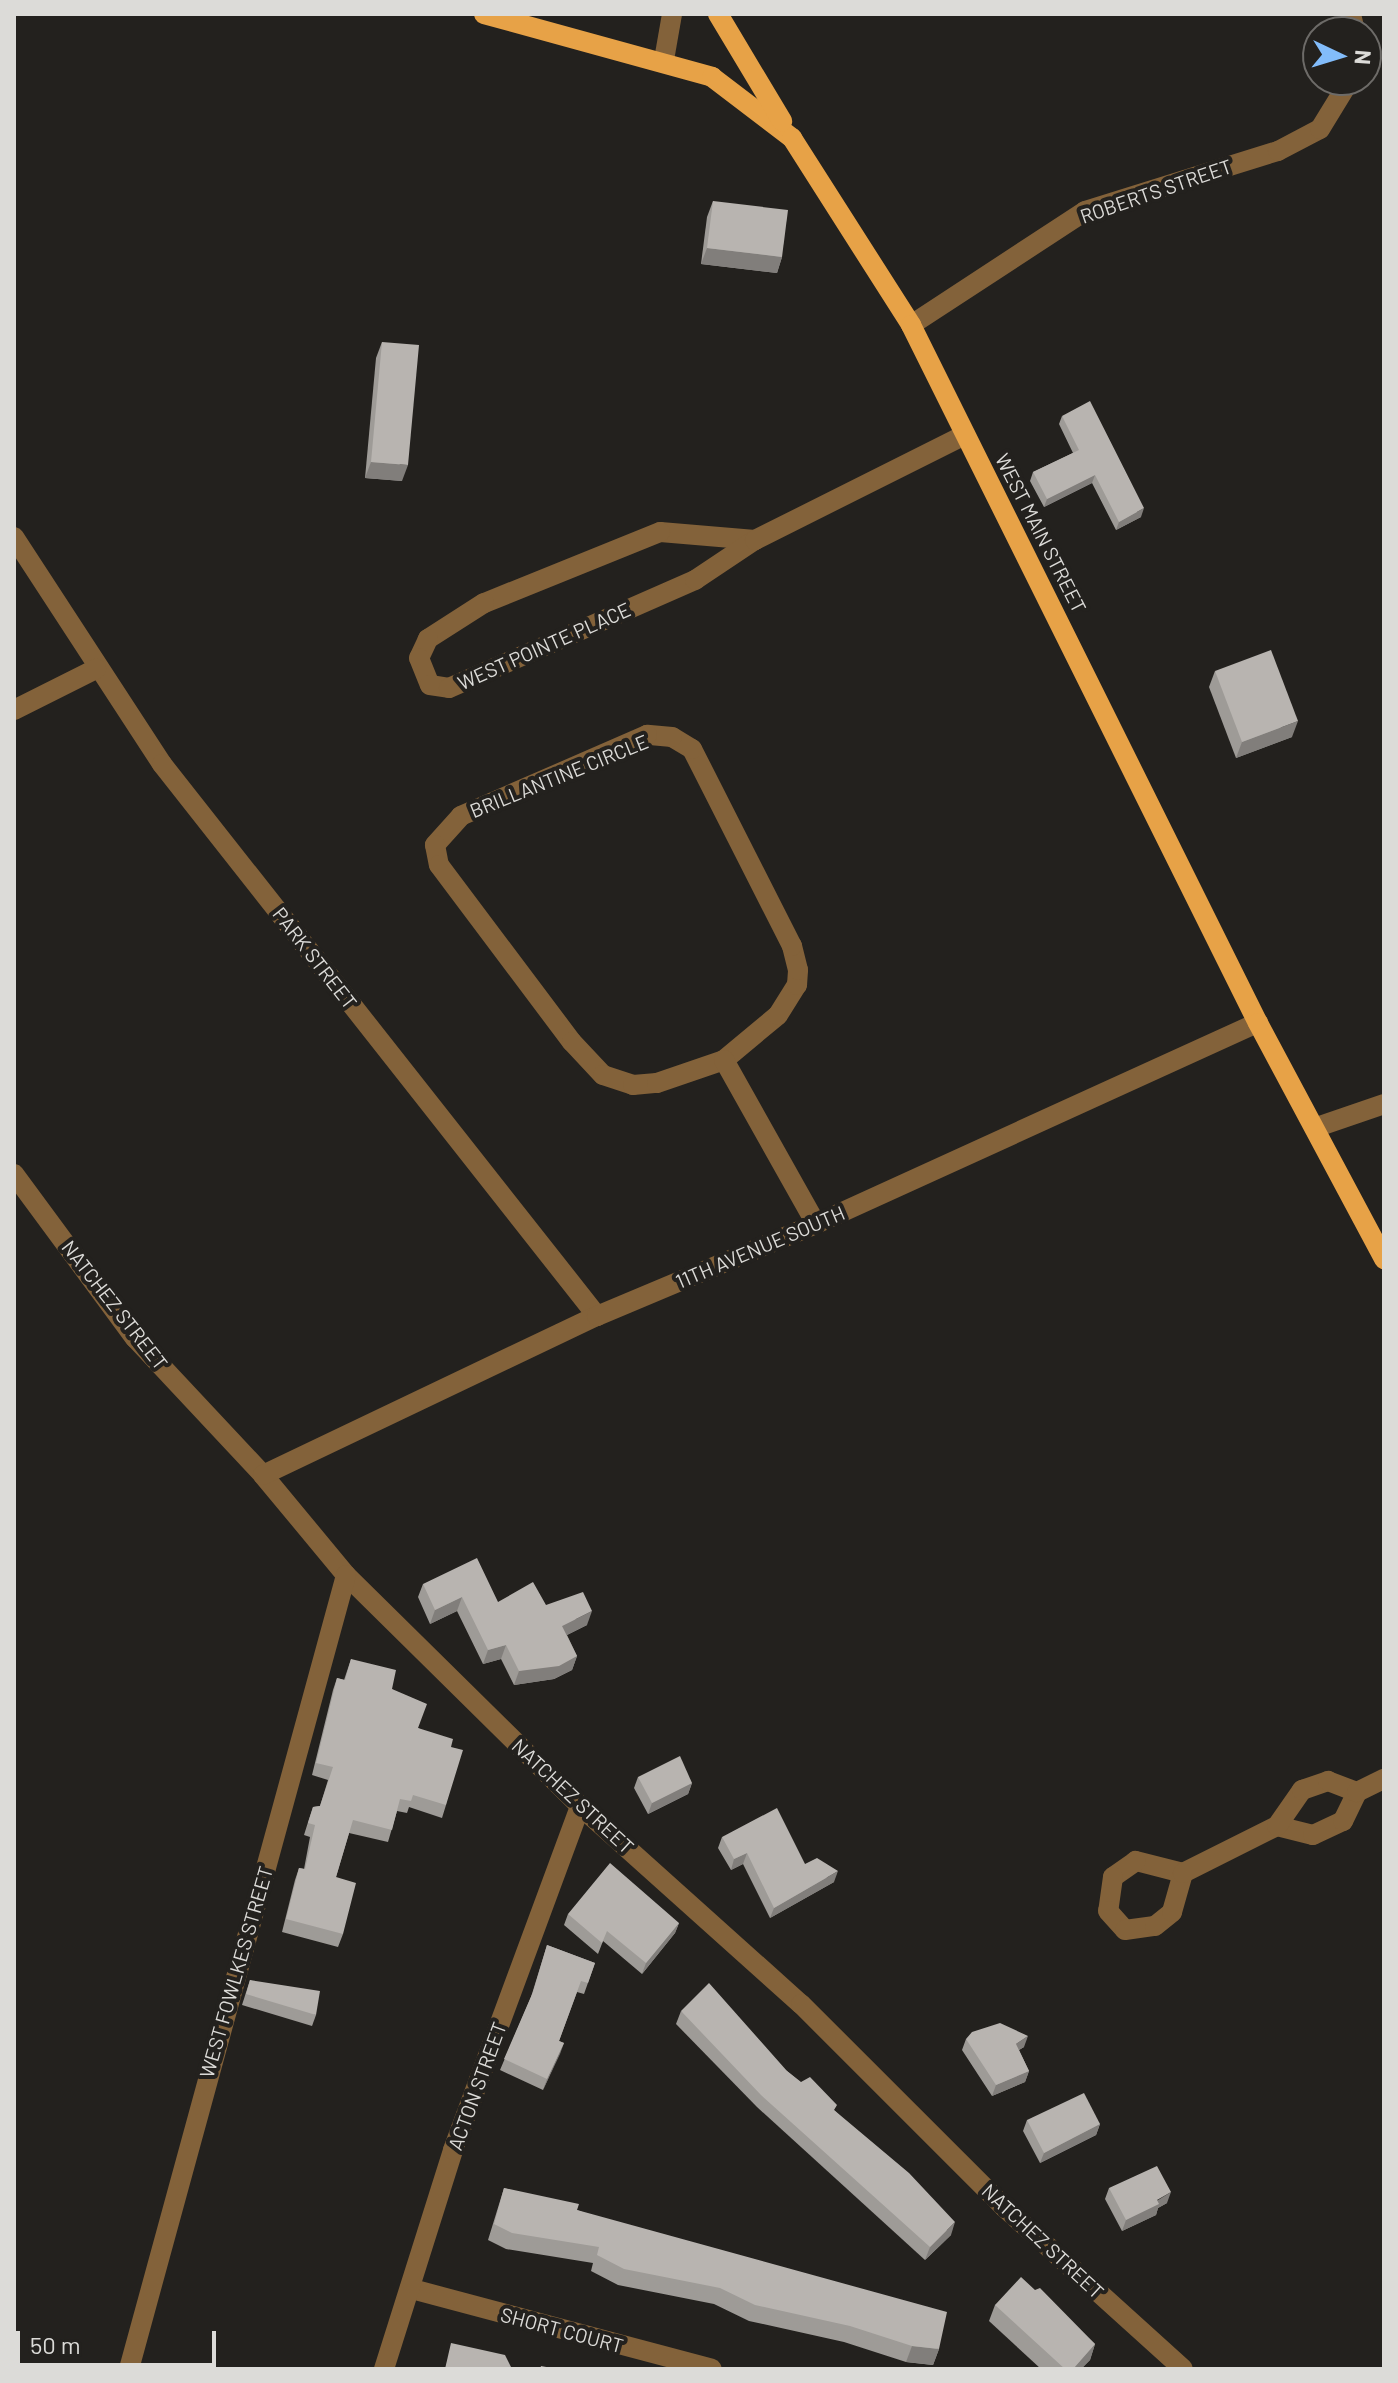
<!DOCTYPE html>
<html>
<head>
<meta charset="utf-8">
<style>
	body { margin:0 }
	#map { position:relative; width:1398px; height:2383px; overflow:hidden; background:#23211e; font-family:Barlow,sans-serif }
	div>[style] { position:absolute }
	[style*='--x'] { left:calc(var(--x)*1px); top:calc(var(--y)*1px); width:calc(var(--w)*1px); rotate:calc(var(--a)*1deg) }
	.minor>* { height:20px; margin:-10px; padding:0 10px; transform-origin:10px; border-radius:10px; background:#83623a }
	.major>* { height:20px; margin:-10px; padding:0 10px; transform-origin:10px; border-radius:10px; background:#e7a247 }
	.wall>* { inset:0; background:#9e9b97 }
	.shaded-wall>* { inset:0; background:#817e7b }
	.building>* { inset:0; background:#b8b4b0 }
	span { translate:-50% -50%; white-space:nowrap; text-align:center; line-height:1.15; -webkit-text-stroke:8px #23211e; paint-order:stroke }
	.street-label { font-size:20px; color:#dcdbd8 }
	.frame { position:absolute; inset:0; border:16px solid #dcdbd8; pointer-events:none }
	.north { position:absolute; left:1302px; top:16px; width:80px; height:80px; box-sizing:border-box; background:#23211e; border:2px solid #6d6b68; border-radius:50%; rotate:94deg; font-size:22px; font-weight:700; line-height:32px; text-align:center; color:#dcdbd8 }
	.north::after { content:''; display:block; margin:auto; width:28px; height:36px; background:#82bcfa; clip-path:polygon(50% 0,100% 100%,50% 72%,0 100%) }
	.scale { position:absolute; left:16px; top:2331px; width:200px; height:36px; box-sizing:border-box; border:4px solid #dcdbd8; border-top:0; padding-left:10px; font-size:24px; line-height:28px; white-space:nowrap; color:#dcdbd8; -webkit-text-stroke:6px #23211e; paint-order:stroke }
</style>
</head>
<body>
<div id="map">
	<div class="minor">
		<div style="--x:1351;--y:14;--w:18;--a:77"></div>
		<div style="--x:664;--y:60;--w:47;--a:-80.1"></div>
		<div style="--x:911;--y:325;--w:208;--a:-33.2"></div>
		<div style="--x:1085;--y:211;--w:202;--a:-17.3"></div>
		<div style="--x:1278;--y:151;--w:47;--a:-27.6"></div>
		<div style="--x:1320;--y:129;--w:57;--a:-58.5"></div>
		<div style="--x:14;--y:537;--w:271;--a:56.9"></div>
		<div style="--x:162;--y:764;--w:703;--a:51.76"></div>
		<div style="--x:755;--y:540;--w:95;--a:-175.2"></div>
		<div style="--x:660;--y:532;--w:190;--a:158"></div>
		<div style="--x:484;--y:603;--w:67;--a:147.3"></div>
		<div style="--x:428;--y:639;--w:21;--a:115"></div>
		<div style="--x:419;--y:658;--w:29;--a:68"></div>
		<div style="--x:430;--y:685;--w:19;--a:9"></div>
		<div style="--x:449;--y:688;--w:269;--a:-23.7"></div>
		<div style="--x:695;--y:580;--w:72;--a:-33.7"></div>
		<div style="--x:755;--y:540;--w:235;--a:-26.6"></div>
		<div style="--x:14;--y:710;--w:92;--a:-26.6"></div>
		<div style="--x:724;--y:1060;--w:70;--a:-39.8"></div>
		<div style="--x:778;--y:1015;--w:36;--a:-58"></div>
		<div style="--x:797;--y:985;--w:15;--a:-86"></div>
		<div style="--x:798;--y:970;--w:25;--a:-104"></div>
		<div style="--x:792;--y:946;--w:221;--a:-116.9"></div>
		<div style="--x:692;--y:749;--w:23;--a:-149"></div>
		<div style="--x:672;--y:737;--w:25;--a:-175"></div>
		<div style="--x:647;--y:735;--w:203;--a:156.5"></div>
		<div style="--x:461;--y:816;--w:39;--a:132"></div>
		<div style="--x:435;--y:845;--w:20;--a:79"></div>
		<div style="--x:439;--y:865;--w:221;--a:53.1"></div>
		<div style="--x:572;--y:1042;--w:45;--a:46.8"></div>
		<div style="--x:603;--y:1075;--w:32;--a:18"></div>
		<div style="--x:633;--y:1085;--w:24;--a:-5"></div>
		<div style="--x:657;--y:1083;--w:71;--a:-18.9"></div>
		<div style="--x:724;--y:1060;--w:188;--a:60.7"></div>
		<div style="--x:1317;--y:1127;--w:71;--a:-18.9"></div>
		<div style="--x:14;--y:1174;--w:204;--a:53.6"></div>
		<div style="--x:135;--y:1338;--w:187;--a:46.9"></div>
		<div style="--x:263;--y:1475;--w:130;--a:50.3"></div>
		<div style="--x:346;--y:1575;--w:329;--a:44.6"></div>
		<div style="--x:580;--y:1806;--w:297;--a:41.9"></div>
		<div style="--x:801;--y:2004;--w:287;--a:45"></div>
		<div style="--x:1004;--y:2207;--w:241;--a:42.1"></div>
		<div style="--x:263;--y:1475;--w:370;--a:-25.5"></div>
		<div style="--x:597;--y:1316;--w:238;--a:-22.8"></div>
		<div style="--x:816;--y:1224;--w:486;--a:-24.5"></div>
		<div style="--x:1277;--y:1826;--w:37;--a:14"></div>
		<div style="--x:1313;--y:1835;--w:33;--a:-25"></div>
		<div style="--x:1343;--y:1821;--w:32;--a:-64"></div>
		<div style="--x:1183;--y:1873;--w:49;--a:-165.7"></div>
		<div style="--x:1136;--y:1861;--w:28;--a:145"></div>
		<div style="--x:1113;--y:1877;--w:34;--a:98"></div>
		<div style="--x:1108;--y:1911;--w:25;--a:48"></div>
		<div style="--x:1125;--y:1930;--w:30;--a:-8"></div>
		<div style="--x:1155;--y:1926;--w:22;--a:-39"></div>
		<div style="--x:1172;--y:1912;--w:41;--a:-74.2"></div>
		<div style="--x:1183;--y:1873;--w:105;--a:-26.6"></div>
		<div style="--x:1277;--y:1826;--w:44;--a:-55.2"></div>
		<div style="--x:1302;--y:1790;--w:28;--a:-19"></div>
		<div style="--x:1328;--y:1781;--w:31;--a:21"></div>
		<div style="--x:1357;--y:1792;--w:30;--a:-26"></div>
		<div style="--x:412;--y:2289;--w:310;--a:14.9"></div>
		<div style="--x:129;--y:2369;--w:823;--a:-74.71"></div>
		<div style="--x:384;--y:2369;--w:230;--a:-72.5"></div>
		<div style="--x:453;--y:2150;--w:367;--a:-69.7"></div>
	</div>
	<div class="major">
		<div style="--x:484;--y:14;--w:237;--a:15.4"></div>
		<div style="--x:712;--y:77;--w:101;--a:37.3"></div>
		<div style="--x:792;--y:138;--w:222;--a:57.5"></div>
		<div style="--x:911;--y:325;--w:779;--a:63.57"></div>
		<div style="--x:1258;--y:1023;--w:268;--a:61.9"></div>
		<div style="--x:718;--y:14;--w:125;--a:59.1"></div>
	</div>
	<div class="wall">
		<div style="clip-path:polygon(713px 201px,782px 257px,777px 273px,701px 264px,707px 217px)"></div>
		<div style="clip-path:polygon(382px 342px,402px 481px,365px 478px,376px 358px)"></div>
		<div style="clip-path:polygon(1062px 416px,1141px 517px,1116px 530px,1092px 483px,1044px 507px,1030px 481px,1033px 472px,1073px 453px,1059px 424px)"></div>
		<div style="clip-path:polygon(1215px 671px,1292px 737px,1236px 758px,1209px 687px)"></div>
		<div style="clip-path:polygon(423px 1584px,498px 1602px,546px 1605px,587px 1625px,567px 1635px,577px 1656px,572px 1670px,554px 1679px,514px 1685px,501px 1659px,483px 1664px,457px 1611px,430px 1624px,418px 1597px)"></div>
		<div style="clip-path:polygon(351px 1659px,392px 1689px,418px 1728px,451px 1747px,446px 1805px,442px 1818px,409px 1807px,407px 1813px,397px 1811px,388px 1842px,349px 1833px,336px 1877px,343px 1934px,338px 1947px,282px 1932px,295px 1880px,299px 1868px,304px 1869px,310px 1837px,304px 1835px,309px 1819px,313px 1807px,320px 1806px,328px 1780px,312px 1775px,333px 1690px,337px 1678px,344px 1680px)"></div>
		<div style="clip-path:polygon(638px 1777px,692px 1783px,688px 1794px,648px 1814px,634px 1788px)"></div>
		<div style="clip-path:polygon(722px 1837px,805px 1864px,834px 1882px,770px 1918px,743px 1864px,731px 1870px,718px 1848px)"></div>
		<div style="clip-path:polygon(568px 1914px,679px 1923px,675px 1933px,642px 1974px,603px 1941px,598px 1954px,564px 1925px)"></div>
		<div style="clip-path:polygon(547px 1945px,595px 1963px,584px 1994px,577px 1992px,559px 2041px,564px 2043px,543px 2090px,500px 2070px,531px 1997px)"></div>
		<div style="clip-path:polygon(250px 1980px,316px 2015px,312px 2026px,242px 2005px)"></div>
		<div style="clip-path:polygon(681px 2011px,787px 2071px,835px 2111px,951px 2235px,925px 2260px,757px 2107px,676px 2024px)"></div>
		<div style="clip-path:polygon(966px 2039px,1024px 2047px,1019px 2050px,1029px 2071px,1025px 2082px,992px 2096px,962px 2050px)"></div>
		<div style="clip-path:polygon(1027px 2120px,1100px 2124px,1096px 2135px,1040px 2163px,1023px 2131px)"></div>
		<div style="clip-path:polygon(504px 2188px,577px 2210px,939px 2349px,933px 2365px,906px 2362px,844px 2342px,749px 2321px,714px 2304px,618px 2285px,591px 2271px,593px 2263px,506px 2249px,488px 2240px)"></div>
		<div style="clip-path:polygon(1109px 2188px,1167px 2203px,1158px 2208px,1156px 2215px,1122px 2231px,1105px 2199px)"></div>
		<div style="clip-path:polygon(1035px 2290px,1095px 2344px,1090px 2360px,1081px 2369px,1041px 2369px,989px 2321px,995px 2305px)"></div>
	</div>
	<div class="shaded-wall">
		<div style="clip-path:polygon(707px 248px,782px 257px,777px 273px,701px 264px)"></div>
		<div style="clip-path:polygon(371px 462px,408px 465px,402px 481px,365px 478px)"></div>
		<div style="clip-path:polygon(1095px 475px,1092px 483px,1044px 507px,1047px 499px)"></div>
		<div style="clip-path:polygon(1144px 508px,1141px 517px,1116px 530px,1119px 522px)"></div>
		<div style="clip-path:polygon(1298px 721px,1292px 737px,1236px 758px,1242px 742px)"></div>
		<div style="clip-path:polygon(462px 1597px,457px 1611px,430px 1624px,435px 1610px)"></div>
		<div style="clip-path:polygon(592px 1611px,587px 1625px,557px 1640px,562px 1626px)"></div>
		<div style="clip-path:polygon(506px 1645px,501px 1659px,483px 1664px,488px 1650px)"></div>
		<div style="clip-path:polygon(577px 1656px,572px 1670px,554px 1679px,514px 1685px,519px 1671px)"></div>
		<div style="clip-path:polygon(692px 1783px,688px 1794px,648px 1814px,652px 1803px)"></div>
		<div style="clip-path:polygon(747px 1853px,743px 1864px,731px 1870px,734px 1859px)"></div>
		<div style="clip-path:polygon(838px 1871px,834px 1882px,770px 1918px,774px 1908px)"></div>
		<div style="clip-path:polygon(679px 1923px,675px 1933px,642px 1974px,646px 1963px)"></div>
		<div style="clip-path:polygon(1028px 2036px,1024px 2047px,1012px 2054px,1016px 2044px)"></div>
		<div style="clip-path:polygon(564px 2043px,560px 2054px,543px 2090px,547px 2079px)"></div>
		<div style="clip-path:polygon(1029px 2071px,1025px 2082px,992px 2096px,996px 2085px)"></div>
		<div style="clip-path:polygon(1100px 2124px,1096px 2135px,1040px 2163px,1044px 2153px)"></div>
		<div style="clip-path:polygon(1171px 2192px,1167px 2203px,1158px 2208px,1156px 2215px,1122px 2231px,1126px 2220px)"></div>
		<div style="clip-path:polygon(955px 2222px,951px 2235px,925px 2260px,930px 2247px)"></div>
		<div style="clip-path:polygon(1095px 2344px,1090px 2360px,1081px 2369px,1073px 2369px)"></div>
		<div style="clip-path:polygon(912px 2346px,939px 2349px,933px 2365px,906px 2362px)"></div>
	</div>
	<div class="building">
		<div style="clip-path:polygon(713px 201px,788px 210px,782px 257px,707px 248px)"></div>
		<div style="clip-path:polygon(382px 342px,419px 345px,408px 465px,371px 462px)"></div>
		<div style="clip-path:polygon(1090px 401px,1144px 508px,1119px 522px,1095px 475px,1047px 499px,1033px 472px,1079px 450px,1062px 416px)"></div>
		<div style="clip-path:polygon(1271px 650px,1298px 721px,1242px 742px,1215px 671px)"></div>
		<div style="clip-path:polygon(477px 1558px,498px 1602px,533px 1582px,546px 1605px,583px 1592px,592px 1611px,562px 1626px,577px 1656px,559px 1666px,519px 1671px,506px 1645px,488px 1650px,462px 1597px,435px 1610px,423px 1584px)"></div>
		<div style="clip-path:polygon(351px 1659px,396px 1670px,392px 1689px,427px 1704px,418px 1728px,453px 1739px,451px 1747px,463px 1750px,446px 1805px,413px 1795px,411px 1801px,400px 1799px,392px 1830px,353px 1820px,336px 1877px,356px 1883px,343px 1934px,286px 1919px,299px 1868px,305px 1869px,315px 1825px,308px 1823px,313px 1807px,320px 1806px,333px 1767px,316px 1763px,337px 1678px,345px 1680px)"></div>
		<div style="clip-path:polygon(680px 1756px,692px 1783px,652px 1803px,638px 1777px)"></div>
		<div style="clip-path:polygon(777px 1808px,805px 1864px,817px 1858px,838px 1871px,774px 1908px,747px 1853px,734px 1859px,722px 1837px)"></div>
		<div style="clip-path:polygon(610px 1863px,679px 1923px,646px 1963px,607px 1931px,602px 1943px,568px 1914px)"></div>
		<div style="clip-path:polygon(547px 1945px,595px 1963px,588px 1983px,581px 1981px,559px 2041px,564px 2043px,547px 2079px,504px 2059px,533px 1992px)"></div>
		<div style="clip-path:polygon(250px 1980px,320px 1991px,316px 2015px,246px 1994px)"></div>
		<div style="clip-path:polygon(709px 1983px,787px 2071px,801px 2082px,810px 2077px,837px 2105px,834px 2110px,909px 2173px,955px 2222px,930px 2247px,761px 2095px,681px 2011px)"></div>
		<div style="clip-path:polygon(1000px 2023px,1028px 2036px,1016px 2044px,1029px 2071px,996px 2085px,966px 2039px,972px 2032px)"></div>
		<div style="clip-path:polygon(1084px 2093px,1100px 2124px,1044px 2153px,1027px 2120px)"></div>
		<div style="clip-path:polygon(1157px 2166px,1171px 2192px,1157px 2200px,1159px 2204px,1126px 2220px,1109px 2188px)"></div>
		<div style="clip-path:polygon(504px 2188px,579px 2204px,577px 2210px,947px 2312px,939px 2349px,912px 2346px,850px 2326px,755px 2305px,720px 2288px,624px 2269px,597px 2255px,599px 2247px,512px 2233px,494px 2224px)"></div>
		<div style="clip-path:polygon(1021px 2277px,1035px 2290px,1040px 2288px,1095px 2344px,1073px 2369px,1065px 2369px,995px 2305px)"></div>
		<div style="clip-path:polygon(451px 2343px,505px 2355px,512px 2369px,445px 2369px)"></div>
		<div style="clip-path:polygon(541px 2366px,557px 2369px,540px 2369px)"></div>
	</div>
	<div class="street-label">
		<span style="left:1156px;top:191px;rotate:-19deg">ROBERTS STREET</span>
		<span style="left:1041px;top:533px;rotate:63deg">WEST MAIN STREET</span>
		<span style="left:544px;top:646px;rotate:-24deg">WEST POINTE PLACE</span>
		<span style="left:559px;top:776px;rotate:-22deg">BRILLANTINE CIRCLE</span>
		<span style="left:315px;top:958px;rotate:52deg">PARK STREET</span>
		<span style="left:760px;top:1247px;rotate:-23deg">11TH AVENUE SOUTH</span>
		<span style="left:115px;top:1305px;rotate:52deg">NATCHEZ STREET</span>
		<span style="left:573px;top:1796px;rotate:43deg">NATCHEZ STREET</span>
		<span style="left:236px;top:1972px;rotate:-74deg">WEST FOWLKES STREET</span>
		<span style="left:477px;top:2086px;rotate:-70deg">ACTON STREET</span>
		<span style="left:1043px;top:2241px;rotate:43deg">NATCHEZ STREET</span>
		<span style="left:562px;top:2330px;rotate:15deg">SHORT COURT</span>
	</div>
	<div class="frame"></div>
	<div class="north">N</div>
	<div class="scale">50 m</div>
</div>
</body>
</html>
